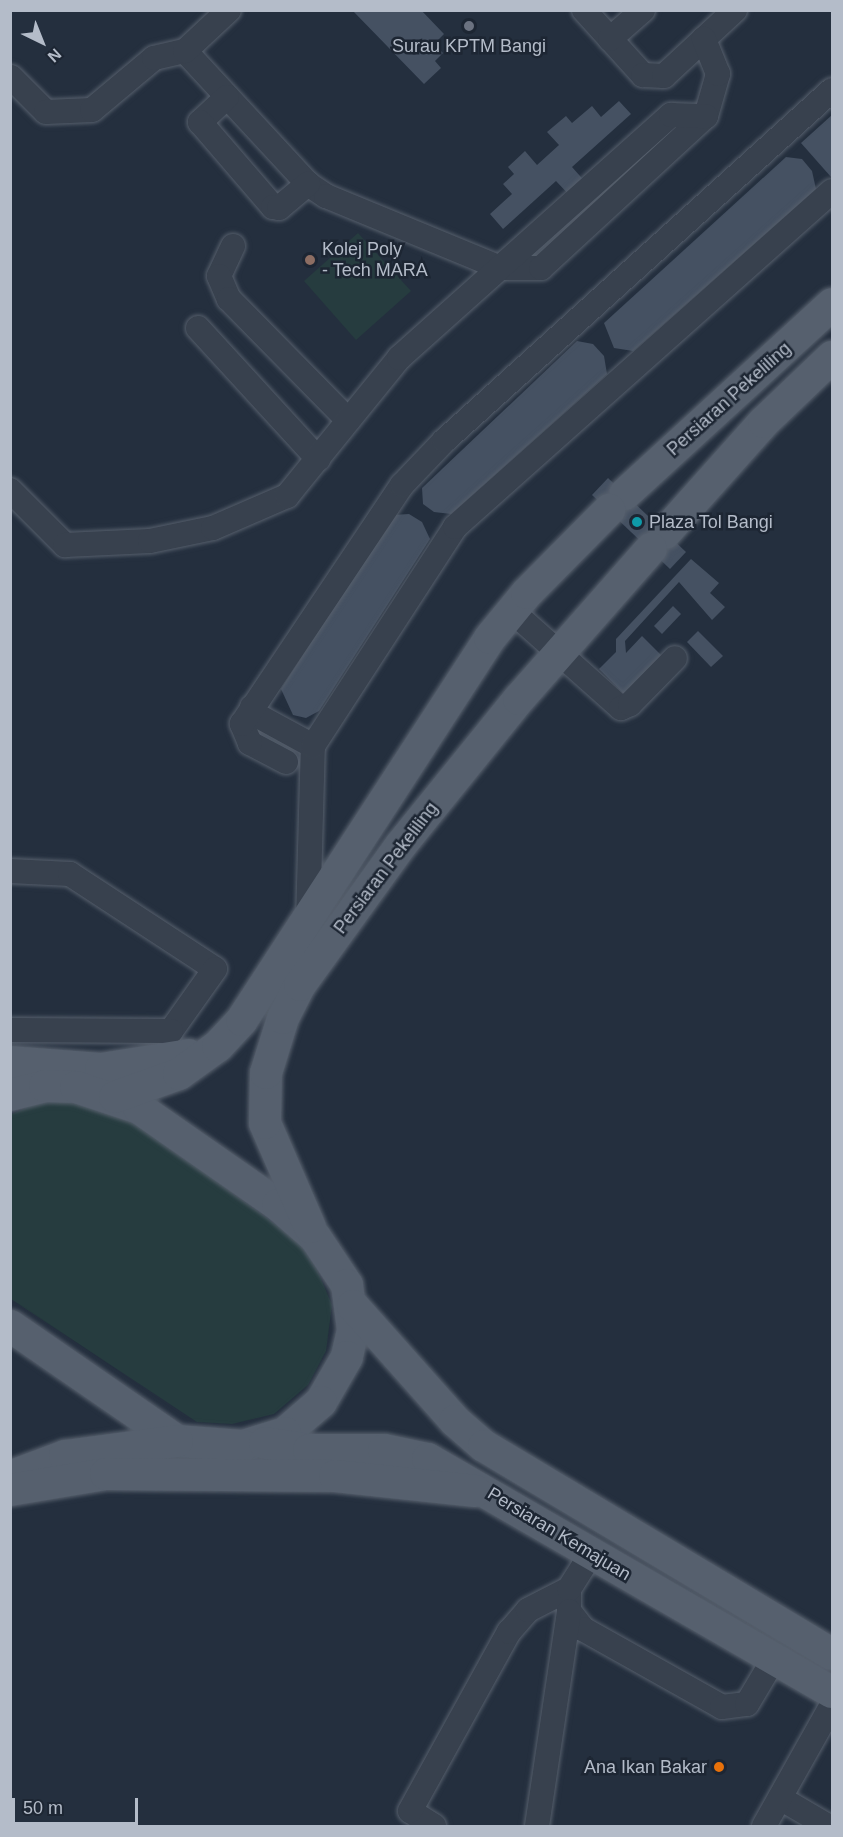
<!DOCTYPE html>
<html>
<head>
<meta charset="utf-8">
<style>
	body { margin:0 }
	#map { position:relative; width:843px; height:1837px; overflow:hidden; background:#242f3e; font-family:Helvetica,sans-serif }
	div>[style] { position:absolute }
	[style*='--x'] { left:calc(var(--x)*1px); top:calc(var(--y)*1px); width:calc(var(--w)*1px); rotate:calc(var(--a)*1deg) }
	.green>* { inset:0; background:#263c3f }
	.building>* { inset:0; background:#455162 }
	.roads { filter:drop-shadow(0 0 2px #565f6c) drop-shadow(0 0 2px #565f6c) }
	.minor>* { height:24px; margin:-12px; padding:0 12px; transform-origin:12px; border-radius:12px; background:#38414e }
	.major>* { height:32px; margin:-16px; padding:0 16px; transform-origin:16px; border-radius:16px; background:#56606e }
	.dots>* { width:16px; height:16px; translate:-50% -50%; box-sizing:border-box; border:3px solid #1d2633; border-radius:50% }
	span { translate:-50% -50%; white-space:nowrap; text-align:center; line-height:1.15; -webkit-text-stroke:5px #1d2633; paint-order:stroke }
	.poi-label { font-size:18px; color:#b4bcc9 }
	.left { translate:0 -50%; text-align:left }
	.right { translate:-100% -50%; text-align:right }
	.street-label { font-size:18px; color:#b4bcc9 }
	.frame { position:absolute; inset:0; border:12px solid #b4bcc9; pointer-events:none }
	.north { position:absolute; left:12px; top:12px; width:60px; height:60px; -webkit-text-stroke:4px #1d2633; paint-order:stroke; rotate:137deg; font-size:16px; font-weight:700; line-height:24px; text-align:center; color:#b4bcc9 }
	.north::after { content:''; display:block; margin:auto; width:21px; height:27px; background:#b4bcc9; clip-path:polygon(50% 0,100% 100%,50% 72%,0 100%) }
	.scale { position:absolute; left:12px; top:1798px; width:126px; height:27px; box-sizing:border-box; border:3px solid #b4bcc9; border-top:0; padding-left:8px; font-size:18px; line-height:21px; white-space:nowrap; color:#b4bcc9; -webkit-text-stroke:4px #1d2633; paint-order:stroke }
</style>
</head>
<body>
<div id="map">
	<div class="green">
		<div style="clip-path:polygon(358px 233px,411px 291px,356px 340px,304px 281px)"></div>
		<div style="clip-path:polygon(46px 1099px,86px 1100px,119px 1110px,308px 1248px,332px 1305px,326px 1351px,308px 1385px,274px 1414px,232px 1424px,197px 1422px,11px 1299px,10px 1115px)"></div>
	</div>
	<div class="building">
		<div style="clip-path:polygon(352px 10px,421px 10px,444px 34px,434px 44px,443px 53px,435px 61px,441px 68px,424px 84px)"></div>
		<div style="clip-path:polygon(619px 101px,631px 114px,572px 167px,588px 185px,573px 199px,556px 181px,503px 229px,490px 214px,512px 194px,503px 184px,514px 174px,508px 167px,525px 151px,537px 165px,559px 145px,547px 132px,566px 116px,572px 123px,592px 106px,601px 117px)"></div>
		<div style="clip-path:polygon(832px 115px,832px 176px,831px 177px,801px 143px)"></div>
		<div style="clip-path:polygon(786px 157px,802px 159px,812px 171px,816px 189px,633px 351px,614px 348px,604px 323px)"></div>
		<div style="clip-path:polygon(577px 341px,593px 344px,604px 356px,607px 374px,451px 514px,434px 512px,423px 504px,422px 488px)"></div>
		<div style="clip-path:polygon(608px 478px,686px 552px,670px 569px,592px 495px)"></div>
		<div style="clip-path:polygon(409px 514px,422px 522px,430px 539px,319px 711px,306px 718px,293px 715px,281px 689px,393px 515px)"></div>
		<div style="clip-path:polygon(691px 559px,719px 583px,710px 593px,725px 607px,712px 620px,679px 582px,625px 641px,626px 653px,642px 636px,667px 661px,629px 699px,599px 669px,616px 652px,616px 639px)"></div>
		<div style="clip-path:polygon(673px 606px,681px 614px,662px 634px,654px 626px)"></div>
		<div style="clip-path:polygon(698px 631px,723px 656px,711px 667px,687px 642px)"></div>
	</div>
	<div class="roads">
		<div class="minor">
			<div style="--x:584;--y:10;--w:88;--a:47.8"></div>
			<div style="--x:643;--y:75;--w:21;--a:3"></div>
			<div style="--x:664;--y:76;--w:97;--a:-42.9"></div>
			<div style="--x:610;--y:39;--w:44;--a:-41.3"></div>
			<div style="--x:185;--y:51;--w:181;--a:47.2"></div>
			<div style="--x:308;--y:184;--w:22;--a:34"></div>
			<div style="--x:326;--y:196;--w:189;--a:22.4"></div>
			<div style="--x:501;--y:268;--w:40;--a:0"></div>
			<div style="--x:541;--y:268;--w:224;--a:-42.7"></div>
			<div style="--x:706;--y:116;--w:44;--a:-74.1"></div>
			<div style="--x:718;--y:74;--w:38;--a:-112"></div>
			<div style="--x:11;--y:77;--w:49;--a:45"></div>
			<div style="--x:46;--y:112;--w:46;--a:-2.5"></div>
			<div style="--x:92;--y:110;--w:81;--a:-40"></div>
			<div style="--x:154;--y:58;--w:32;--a:-13"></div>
			<div style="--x:185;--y:51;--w:60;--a:-43"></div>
			<div style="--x:227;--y:97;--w:37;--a:137"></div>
			<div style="--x:200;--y:122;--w:112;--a:49.3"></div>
			<div style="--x:273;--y:207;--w:6;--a:9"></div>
			<div style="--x:279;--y:208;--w:38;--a:-40"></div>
			<div style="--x:233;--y:246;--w:33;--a:115"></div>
			<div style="--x:219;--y:276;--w:25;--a:67"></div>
			<div style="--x:229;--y:299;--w:170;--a:45.5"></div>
			<div style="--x:198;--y:328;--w:178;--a:47.5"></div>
			<div style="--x:10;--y:490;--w:78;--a:45"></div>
			<div style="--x:65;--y:545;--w:85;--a:-2.7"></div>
			<div style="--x:150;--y:541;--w:64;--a:-11.7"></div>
			<div style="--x:213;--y:528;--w:81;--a:-23.4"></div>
			<div style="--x:287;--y:496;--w:178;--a:-50.9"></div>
			<div style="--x:399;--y:358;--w:365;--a:-41.8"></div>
			<div style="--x:671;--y:115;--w:35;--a:2"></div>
			<div style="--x:512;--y:611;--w:146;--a:41.7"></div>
			<div style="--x:621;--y:708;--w:10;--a:-24"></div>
			<div style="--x:630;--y:704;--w:64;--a:-45.6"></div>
			<div style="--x:252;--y:707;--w:11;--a:56"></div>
			<div style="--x:258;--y:716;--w:63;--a:28.6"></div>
			<div style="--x:286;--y:762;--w:41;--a:-152.2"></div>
			<div style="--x:250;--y:743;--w:21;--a:-113"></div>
			<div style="--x:242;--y:724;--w:288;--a:-56.2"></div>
			<div style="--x:402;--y:485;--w:61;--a:-46.3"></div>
			<div style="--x:444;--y:441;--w:523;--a:-42.13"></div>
			<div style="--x:10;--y:871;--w:60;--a:2.9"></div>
			<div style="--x:70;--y:874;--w:173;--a:33.2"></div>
			<div style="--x:215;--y:969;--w:76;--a:125.4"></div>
			<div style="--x:171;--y:1031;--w:161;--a:-179.6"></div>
			<div style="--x:308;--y:921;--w:175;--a:-88.4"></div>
			<div style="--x:313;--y:746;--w:261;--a:-57"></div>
			<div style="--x:455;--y:527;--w:505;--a:-41.71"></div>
			<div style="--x:569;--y:1589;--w:22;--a:90"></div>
			<div style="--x:569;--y:1611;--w:23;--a:52"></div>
			<div style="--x:583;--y:1629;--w:159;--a:29.3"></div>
			<div style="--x:722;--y:1707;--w:25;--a:-7"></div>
			<div style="--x:747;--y:1704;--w:55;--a:-59.2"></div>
			<div style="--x:780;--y:1798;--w:56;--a:30.3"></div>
			<div style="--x:434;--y:1826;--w:28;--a:-148"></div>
			<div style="--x:410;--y:1811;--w:205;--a:-61.1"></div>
			<div style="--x:509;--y:1632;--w:29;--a:-49"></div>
			<div style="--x:528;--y:1610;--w:46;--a:-27.1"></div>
			<div style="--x:569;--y:1589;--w:41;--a:-57.8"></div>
			<div style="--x:537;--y:1826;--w:217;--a:-81.5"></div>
			<div style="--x:764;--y:1826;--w:139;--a:-60.7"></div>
		</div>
		<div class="major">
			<div style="--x:625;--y:494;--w:281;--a:-42.5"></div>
			<div style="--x:665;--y:533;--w:149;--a:-48.3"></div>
			<div style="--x:764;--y:422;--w:94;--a:-43.7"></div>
			<div style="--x:10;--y:1062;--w:91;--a:4.4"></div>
			<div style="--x:101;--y:1069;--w:89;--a:-9"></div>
			<div style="--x:10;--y:1095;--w:36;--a:-14"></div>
			<div style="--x:45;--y:1086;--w:31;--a:2"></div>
			<div style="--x:76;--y:1087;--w:66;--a:18.4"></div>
			<div style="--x:139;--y:1108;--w:169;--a:34.9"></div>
			<div style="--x:278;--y:1205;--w:49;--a:40.9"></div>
			<div style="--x:315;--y:1237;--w:58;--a:56.3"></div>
			<div style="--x:347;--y:1285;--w:45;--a:82.4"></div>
			<div style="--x:353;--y:1330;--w:28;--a:103"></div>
			<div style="--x:347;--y:1357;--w:52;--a:120"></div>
			<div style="--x:321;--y:1402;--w:48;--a:139.3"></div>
			<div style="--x:285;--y:1433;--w:44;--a:162.8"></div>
			<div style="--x:243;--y:1446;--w:66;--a:-175.7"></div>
			<div style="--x:177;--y:1441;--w:203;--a:-145.4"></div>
			<div style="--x:115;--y:1097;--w:68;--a:-19.8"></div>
			<div style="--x:179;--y:1074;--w:48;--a:-35.7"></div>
			<div style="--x:218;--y:1046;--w:35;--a:-47"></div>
			<div style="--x:242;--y:1020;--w:455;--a:-57"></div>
			<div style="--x:490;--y:638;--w:58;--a:-50.6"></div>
			<div style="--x:527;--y:593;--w:117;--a:-45.3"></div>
			<div style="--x:310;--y:1227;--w:113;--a:-113.4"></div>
			<div style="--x:265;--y:1123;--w:50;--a:-88.9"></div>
			<div style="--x:266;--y:1073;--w:58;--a:-72.8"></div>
			<div style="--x:283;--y:1018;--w:37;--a:-63"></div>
			<div style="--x:300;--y:985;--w:173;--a:-54.2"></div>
			<div style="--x:401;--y:845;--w:188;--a:-51.1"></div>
			<div style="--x:519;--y:699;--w:200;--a:-48.7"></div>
			<div style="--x:353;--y:1306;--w:154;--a:48.4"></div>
			<div style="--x:455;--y:1421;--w:38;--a:41"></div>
			<div style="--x:484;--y:1446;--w:405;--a:30.9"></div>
			<div style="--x:265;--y:1443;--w:45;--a:9"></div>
			<div style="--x:309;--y:1450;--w:75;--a:0"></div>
			<div style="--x:384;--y:1450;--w:45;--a:11.6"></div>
			<div style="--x:428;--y:1459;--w:466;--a:30"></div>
			<div style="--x:12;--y:1476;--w:57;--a:-20.7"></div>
			<div style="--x:65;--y:1456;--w:113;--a:-7.6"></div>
			<div style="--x:10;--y:1490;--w:97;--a:-9.5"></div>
			<div style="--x:106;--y:1474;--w:229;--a:0.5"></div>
			<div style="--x:335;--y:1476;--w:141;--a:6.1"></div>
		</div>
	</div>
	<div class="dots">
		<div style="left:469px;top:26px;background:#6b7280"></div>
		<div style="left:310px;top:260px;background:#8d6e63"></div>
		<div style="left:637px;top:522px;background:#0f9aa8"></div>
		<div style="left:719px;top:1767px;background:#e8710a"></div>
	</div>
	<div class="poi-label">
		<span style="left:469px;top:46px">Surau KPTM Bangi</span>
		<span class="left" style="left:322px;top:260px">Kolej Poly<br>- Tech MARA</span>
		<span class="left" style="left:649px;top:522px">Plaza Tol Bangi</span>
		<span class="right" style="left:707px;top:1767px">Ana Ikan Bakar</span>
	</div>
	<div class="street-label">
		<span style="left:729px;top:399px;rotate:-42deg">Persiaran Pekeliling</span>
		<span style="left:386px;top:868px;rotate:-53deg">Persiaran Pekeliling</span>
		<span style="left:559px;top:1534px;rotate:31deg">Persiaran Kemajuan</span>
	</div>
	<div class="frame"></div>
	<div class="north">N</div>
	<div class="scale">50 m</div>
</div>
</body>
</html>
